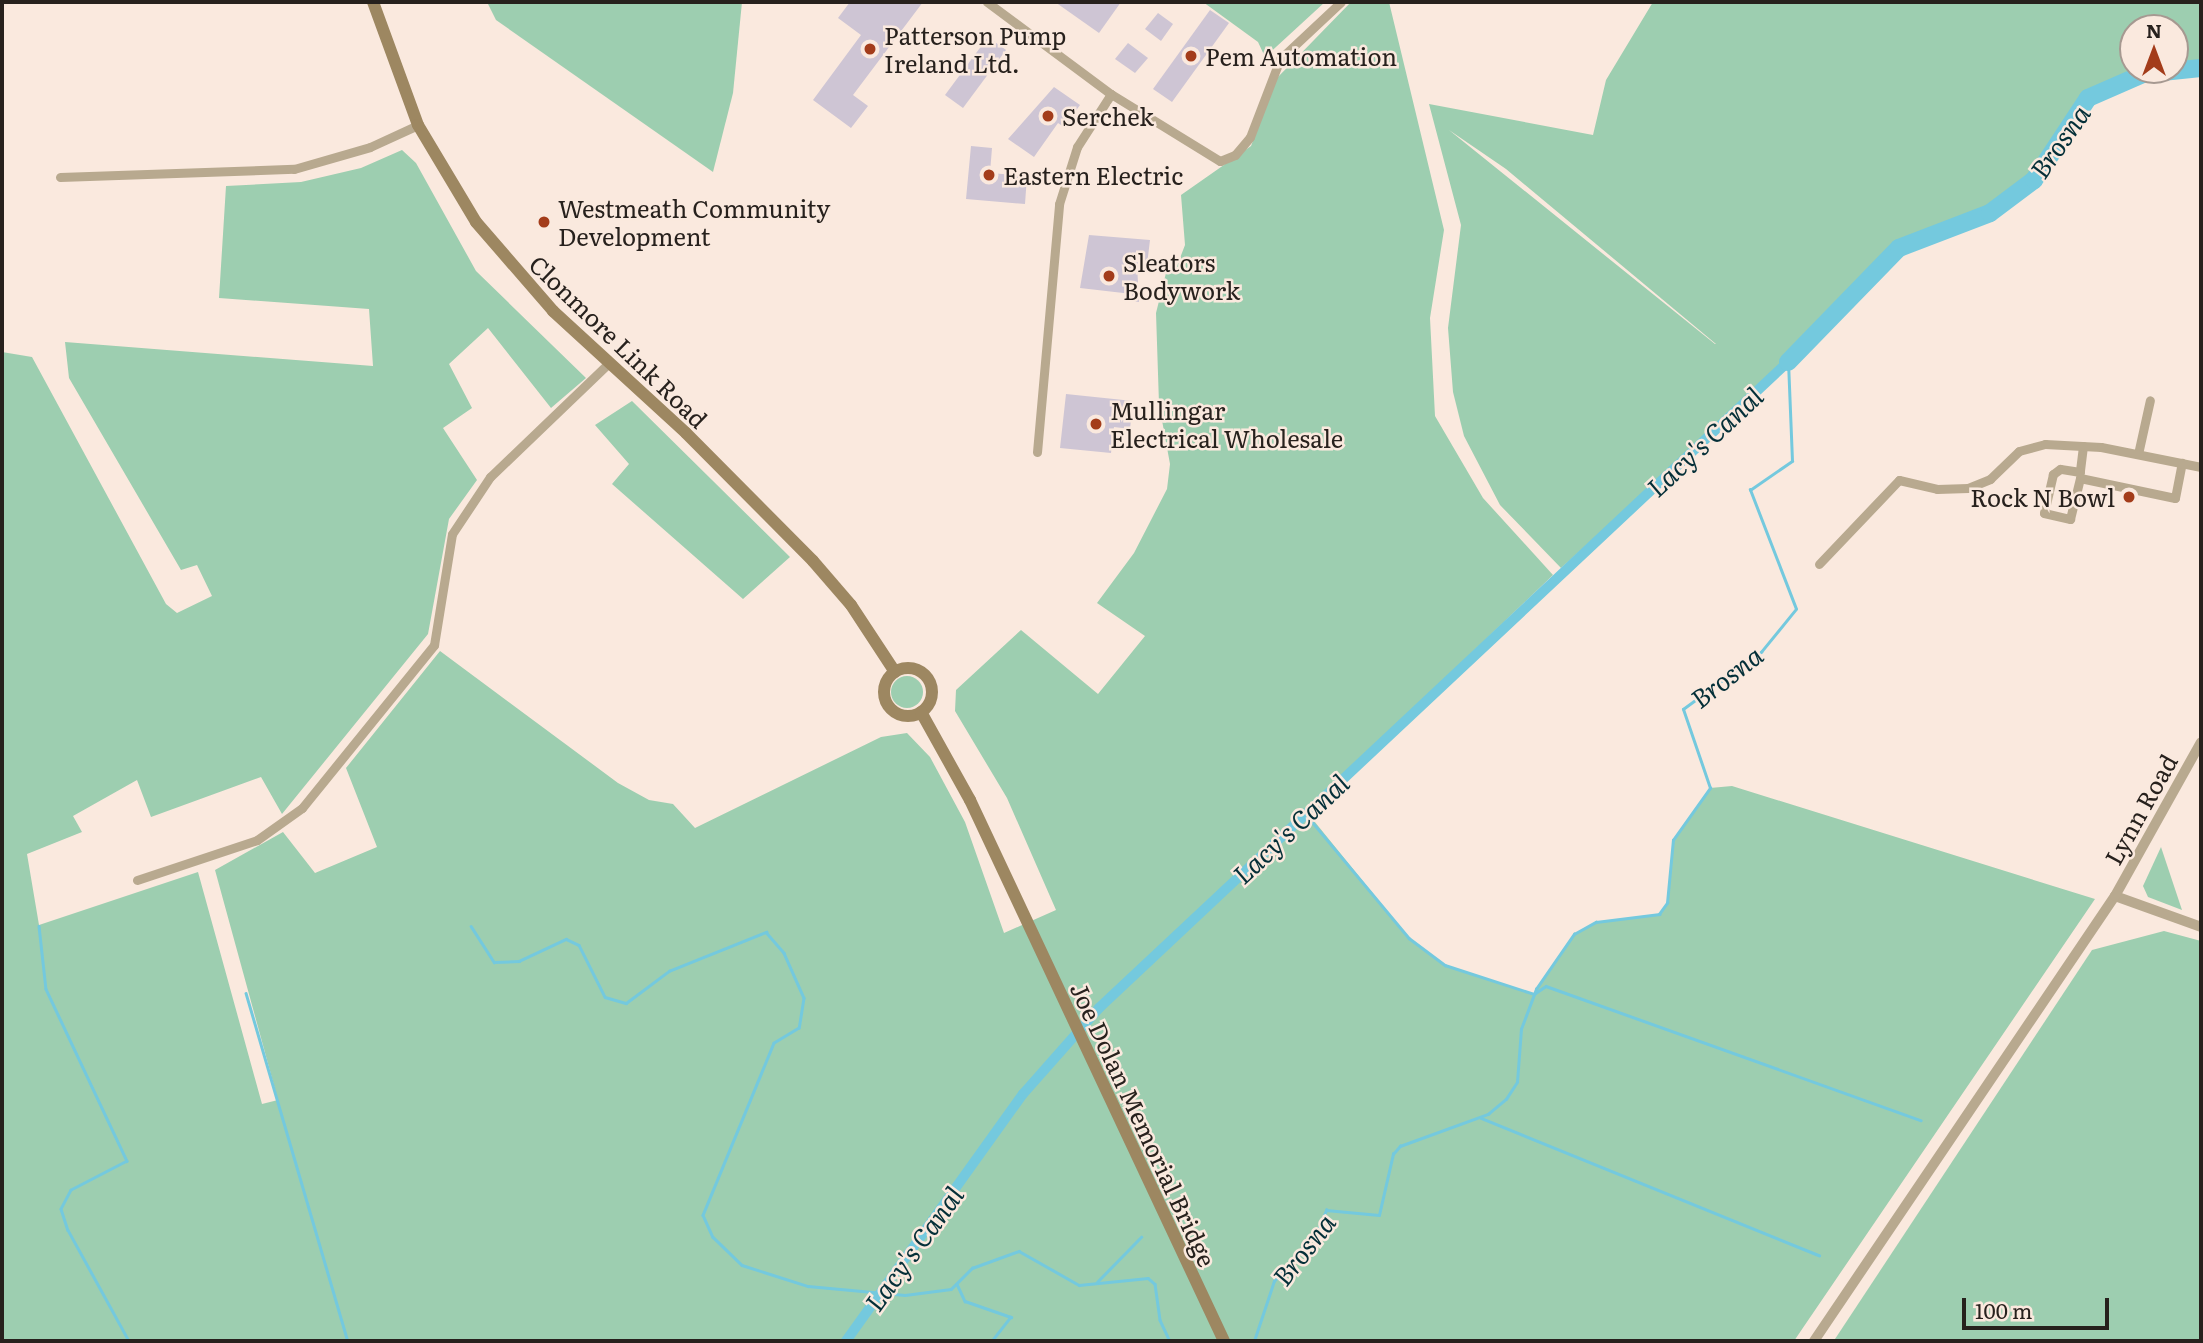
<!DOCTYPE html>
<html>
<head>
<meta charset="utf-8">
<style>
	body { margin:0 }
	#map { position:relative; width:2203px; height:1343px; overflow:hidden; background:#fae9de; font-family:Literata,serif }
	div>[style] { position:absolute }
	[style*='--x'] { left:calc(var(--x)*1px); top:calc(var(--y)*1px); width:calc(var(--w)*1px); rotate:calc(var(--a)*1deg) }
	.green>* { inset:0; background:#9dceb0 }
	.round { border-radius:50% }
	.stream>* { height:2.5px; margin:-1.25px; padding:0 1.25px; transform-origin:1.25px; border-radius:1.25px; background:#74c9de }
	.canal>* { height:10px; margin:-5px; padding:0 5px; transform-origin:5px; border-radius:5px; background:#74c9de }
	.river>* { height:18px; margin:-9px; padding:0 9px; transform-origin:9px; border-radius:9px; background:#74c9de }
	.building>* { inset:0; background:#cec5d4 }
	.minor>* { height:9px; margin:-4.5px; padding:0 4.5px; transform-origin:4.5px; border-radius:4.5px; background:#b8a98f }
	.tertiary>* { height:10px; margin:-5px; padding:0 5px; transform-origin:5px; border-radius:5px; background:#b8a98f }
	.secondary>* { height:12px; margin:-6px; padding:0 6px; transform-origin:6px; border-radius:6px; background:#9d8761 }
	.secondary>.ring { margin:-6px; padding:0; box-sizing:content-box; background:none; border:12px solid #9d8761; border-radius:50% }
	.dots>* { width:19px; height:19px; translate:-50% -50%; box-sizing:border-box; border:4px solid #fae9de; border-radius:50% }
	span { translate:-50% -50%; white-space:nowrap; text-align:center; line-height:1.15; -webkit-text-stroke:5px #fae9de; paint-order:stroke }
	.poi-label { font-size:24px; color:#27211d }
	.left { translate:0 -50%; text-align:left }
	.right { translate:-100% -50%; text-align:right }
	.street-label { font-size:24px; color:#27211d }
	.water-label { font-size:26px; color:#042f38; font-style:italic }
	.frame { position:absolute; inset:0; border:4px solid #27211d; pointer-events:none }
	.north { position:absolute; left:2119px; top:14px; width:70px; height:70px; box-sizing:border-box; background:#fae9de; border:2px solid #a69991; border-radius:50%; rotate:0deg; font-size:19px; font-weight:700; line-height:28px; text-align:center; color:#27211d }
	.north::after { content:''; display:block; margin:auto; width:24px; height:32px; background:#a33c1a; clip-path:polygon(50% 0,100% 100%,50% 72%,0 100%) }
	.scale { position:absolute; left:1962px; top:1298px; width:147px; height:32px; box-sizing:border-box; border:4px solid #27211d; border-top:0; padding-left:9px; font-size:21px; line-height:24px; white-space:nowrap; color:#27211d; -webkit-text-stroke:5px #fae9de; paint-order:stroke }
</style>
</head>
<body>
<div id="map">
	<div class="green">
		<div style="clip-path:polygon(487px 2px,742px 2px,733px 93px,713px 172px,496px 20px)"></div>
		<div style="clip-path:polygon(1203px 2px,1325px 2px,1265px 57px,1258px 42px)"></div>
		<div style="clip-path:polygon(1351px 2px,1389px 2px,1444px 230px,1430px 318px,1435px 416px,1483px 498px,1553px 575px,1306px 811px,1409px 938px,1445px 965px,1534px 994px,1574px 934px,1596px 922px,1659px 914px,1667px 903px,1673px 840px,1710px 788px,1732px 786px,2095px 899px,1794px 1341px,2px 1341px,2px 352px,32px 357px,166px 604px,177px 613px,212px 596px,197px 565px,181px 570px,69px 378px,65px 342px,373px 366px,369px 309px,219px 298px,226px 186px,301px 182px,361px 168px,402px 150px,416px 163px,476px 271px,586px 378px,551px 408px,488px 328px,449px 364px,472px 408px,443px 428px,477px 480px,449px 519px,428px 634px,282px 814px,261px 777px,151px 817px,137px 780px,73px 816px,82px 832px,27px 854px,39px 925px,198px 872px,262px 1104px,278px 1100px,215px 870px,283px 832px,315px 873px,377px 847px,346px 768px,440px 651px,618px 783px,649px 800px,673px 804px,695px 828px,881px 737px,907px 733px,930px 757px,965px 822px,1004px 933px,1056px 910px,1007px 798px,955px 711px,956px 690px,1021px 630px,1098px 694px,1145px 636px,1097px 603px,1134px 553px,1167px 489px,1170px 464px,1159px 404px,1156px 313px,1167px 269px,1177px 266px,1185px 245px,1181px 195px,1251px 146px,1277px 78px)"></div>
		<div style="clip-path:polygon(evenodd,1653px 2px,2201px 2px,2201px 68px,2143px 74px,2088px 98px,2034px 180px,1990px 213px,1899px 248px,1788px 362px,1561px 568px,1500px 505px,1464px 436px,1453px 392px,1448px 328px,1461px 225px,1429px 104px,1593px 135px,1606px 80px,1653px 2px,2133px 28px,2175px 28px,2175px 70px,2133px 70px,2133px 28px,1653px 2px,1449px 130px,1506px 169px,1716px 344px,1715px 344px,1449px 130px)"></div>
		<div style="clip-path:polygon(632px 401px,790px 557px,743px 599px,612px 484px,629px 464px,595px 425px)"></div>
		<div class="round" style="left:891px;top:676px;width:32px;height:32px"></div>
		<div style="clip-path:polygon(2161px 847px,2182px 910px,2148px 897px,2143px 886px)"></div>
		<div style="clip-path:polygon(2164px 931px,2201px 941px,2201px 1341px,1835px 1339px,2092px 950px)"></div>
	</div>
	<div class="stream">
		<div style="--x:1304;--y:812;--w:164;--a:50.2"></div>
		<div style="--x:1409;--y:938;--w:45;--a:36.9"></div>
		<div style="--x:1445;--y:965;--w:94;--a:18"></div>
		<div style="--x:1534;--y:994;--w:14;--a:-34"></div>
		<div style="--x:1546;--y:986;--w:398;--a:19.7"></div>
		<div style="--x:39;--y:926;--w:63;--a:83.7"></div>
		<div style="--x:46;--y:989;--w:190;--a:64.8"></div>
		<div style="--x:127;--y:1161;--w:63;--a:152.6"></div>
		<div style="--x:71;--y:1190;--w:21;--a:118"></div>
		<div style="--x:61;--y:1209;--w:22;--a:72"></div>
		<div style="--x:68;--y:1230;--w:127;--a:61.2"></div>
		<div style="--x:471;--y:926;--w:43;--a:57.4"></div>
		<div style="--x:494;--y:962;--w:25;--a:-2"></div>
		<div style="--x:519;--y:961;--w:52;--a:-25.1"></div>
		<div style="--x:566;--y:939;--w:14;--a:25"></div>
		<div style="--x:579;--y:945;--w:58;--a:63.4"></div>
		<div style="--x:605;--y:997;--w:22;--a:16"></div>
		<div style="--x:626;--y:1003;--w:54;--a:-36.7"></div>
		<div style="--x:669;--y:971;--w:105;--a:-21.9"></div>
		<div style="--x:766;--y:932;--w:28;--a:49"></div>
		<div style="--x:784;--y:953;--w:49;--a:66"></div>
		<div style="--x:804;--y:998;--w:30;--a:99"></div>
		<div style="--x:799;--y:1028;--w:29;--a:149"></div>
		<div style="--x:774;--y:1043;--w:186;--a:112.4"></div>
		<div style="--x:703;--y:1215;--w:24;--a:66"></div>
		<div style="--x:713;--y:1237;--w:40;--a:44"></div>
		<div style="--x:742;--y:1265;--w:69;--a:17.7"></div>
		<div style="--x:808;--y:1286;--w:97;--a:5.3"></div>
		<div style="--x:905;--y:1295;--w:46;--a:-7.4"></div>
		<div style="--x:951;--y:1289;--w:30;--a:-45"></div>
		<div style="--x:972;--y:1268;--w:50;--a:-19.9"></div>
		<div style="--x:1019;--y:1251;--w:69;--a:29.5"></div>
		<div style="--x:1079;--y:1285;--w:69;--a:-5.8"></div>
		<div style="--x:1148;--y:1278;--w:9;--a:41"></div>
		<div style="--x:1155;--y:1284;--w:36;--a:82"></div>
		<div style="--x:1160;--y:1320;--w:23;--a:65"></div>
		<div style="--x:246;--y:993;--w:363;--a:73.7"></div>
		<div style="--x:1481;--y:1118;--w:365;--a:22.1"></div>
		<div style="--x:1097;--y:1282;--w:63;--a:-45.6"></div>
		<div style="--x:957;--y:1284;--w:19;--a:65"></div>
		<div style="--x:965;--y:1301;--w:49;--a:19.2"></div>
		<div style="--x:1011;--y:1317;--w:31;--a:128"></div>
		<div style="--x:1254;--y:1341;--w:63;--a:-71.6"></div>
		<div style="--x:1274;--y:1281;--w:67;--a:-49.2"></div>
		<div style="--x:1318;--y:1230;--w:22;--a:-68"></div>
		<div style="--x:1326;--y:1210;--w:53;--a:5.4"></div>
		<div style="--x:1379;--y:1215;--w:63;--a:-77.1"></div>
		<div style="--x:1393;--y:1154;--w:11;--a:-49"></div>
		<div style="--x:1400;--y:1146;--w:94;--a:-20"></div>
		<div style="--x:1488;--y:1114;--w:23;--a:-40"></div>
		<div style="--x:1506;--y:1099;--w:20;--a:-57"></div>
		<div style="--x:1517;--y:1082;--w:53;--a:-85.7"></div>
		<div style="--x:1521;--y:1029;--w:43;--a:-69.4"></div>
		<div style="--x:1536;--y:989;--w:67;--a:-55.4"></div>
		<div style="--x:1574;--y:934;--w:25;--a:-29"></div>
		<div style="--x:1596;--y:922;--w:64;--a:-7.2"></div>
		<div style="--x:1659;--y:914;--w:14;--a:-54"></div>
		<div style="--x:1667;--y:903;--w:63;--a:-84.6"></div>
		<div style="--x:1673;--y:840;--w:64;--a:-54.6"></div>
		<div style="--x:1710;--y:788;--w:83;--a:-108.9"></div>
		<div style="--x:1683;--y:709;--w:97;--a:-36.2"></div>
		<div style="--x:1761;--y:652;--w:55;--a:-50.9"></div>
		<div style="--x:1796;--y:609;--w:128;--a:-111.1"></div>
		<div style="--x:1750;--y:490;--w:51;--a:-34.6"></div>
		<div style="--x:1792;--y:461;--w:99;--a:-92.3"></div>
	</div>
	<div class="canal">
		<div style="--x:846;--y:1341;--w:304;--a:-54.4"></div>
		<div style="--x:1023;--y:1094;--w:115;--a:-48.5"></div>
		<div style="--x:1099;--y:1008;--w:944;--a:-43.16"></div>
	</div>
	<div class="river">
		<div style="--x:1788;--y:362;--w:159;--a:-45.8"></div>
		<div style="--x:1899;--y:248;--w:97;--a:-21"></div>
		<div style="--x:1990;--y:213;--w:55;--a:-36.9"></div>
		<div style="--x:2034;--y:180;--w:98;--a:-56.6"></div>
		<div style="--x:2088;--y:98;--w:60;--a:-23.6"></div>
		<div style="--x:2143;--y:74;--w:58;--a:-5.9"></div>
	</div>
	<div class="building">
		<div style="clip-path:polygon(850px 2px,923px 2px,853px 95px,868px 106px,851px 128px,813px 100px,861px 35px,838px 18px)"></div>
		<div style="clip-path:polygon(1055px 2px,1121px 2px,1099px 33px)"></div>
		<div style="clip-path:polygon(1210px 10px,1229px 23px,1172px 102px,1153px 89px)"></div>
		<div style="clip-path:polygon(1158px 13px,1173px 24px,1161px 41px,1145px 29px)"></div>
		<div style="clip-path:polygon(988px 37px,1006px 50px,963px 108px,945px 95px)"></div>
		<div style="clip-path:polygon(1128px 43px,1148px 58px,1135px 73px,1115px 59px)"></div>
		<div style="clip-path:polygon(1054px 87px,1080px 105px,1064px 127px,1058px 123px,1034px 157px,1008px 139px)"></div>
		<div style="clip-path:polygon(971px 146px,992px 148px,990px 173px,1027px 176px,1025px 204px,966px 199px)"></div>
		<div style="clip-path:polygon(1089px 235px,1150px 240px,1147px 265px,1137px 264px,1139px 302px,1131px 301px,1132px 294px,1080px 288px)"></div>
		<div style="clip-path:polygon(1066px 394px,1133px 401px,1130px 429px,1114px 427px,1111px 453px,1060px 448px)"></div>
	</div>
	<div class="minor">
		<div style="--x:987;--y:2;--w:154;--a:36.6"></div>
		<div style="--x:1111;--y:94;--w:128;--a:31.6"></div>
		<div style="--x:1220;--y:161;--w:16;--a:-22"></div>
		<div style="--x:1235;--y:155;--w:23;--a:-50"></div>
		<div style="--x:1250;--y:137;--w:84;--a:-69"></div>
		<div style="--x:1280;--y:59;--w:83;--a:-43.1"></div>
		<div style="--x:60;--y:177;--w:234;--a:-2"></div>
		<div style="--x:294;--y:169;--w:79;--a:-16.1"></div>
		<div style="--x:370;--y:147;--w:53;--a:-24.6"></div>
		<div style="--x:2083;--y:446;--w:26;--a:97"></div>
		<div style="--x:2080;--y:472;--w:20;--a:-171"></div>
		<div style="--x:2060;--y:469;--w:9;--a:144"></div>
		<div style="--x:2053;--y:474;--w:40;--a:103"></div>
		<div style="--x:2044;--y:513;--w:27;--a:13"></div>
		<div style="--x:2070;--y:519;--w:42;--a:-76.3"></div>
		<div style="--x:2080;--y:478;--w:97;--a:11.9"></div>
		<div style="--x:2175;--y:498;--w:36;--a:-79"></div>
		<div style="--x:1037;--y:452;--w:249;--a:-84.9"></div>
		<div style="--x:1059;--y:204;--w:60;--a:-72.5"></div>
		<div style="--x:1077;--y:147;--w:63;--a:-57.3"></div>
		<div style="--x:2138;--y:454;--w:55;--a:-77.5"></div>
		<div style="--x:1819;--y:564;--w:116;--a:-46.4"></div>
		<div style="--x:1899;--y:480;--w:39;--a:13"></div>
		<div style="--x:1937;--y:489;--w:31;--a:-2"></div>
		<div style="--x:1968;--y:488;--w:24;--a:-22"></div>
		<div style="--x:1990;--y:479;--w:40;--a:-44"></div>
		<div style="--x:2019;--y:451;--w:27;--a:-15"></div>
		<div style="--x:2045;--y:444;--w:56;--a:3.1"></div>
		<div style="--x:2101;--y:447;--w:102;--a:11.3"></div>
		<div style="--x:137;--y:880;--w:126;--a:-18.4"></div>
		<div style="--x:257;--y:840;--w:55;--a:-35.4"></div>
		<div style="--x:302;--y:808;--w:210;--a:-51"></div>
		<div style="--x:434;--y:645;--w:112;--a:-80.8"></div>
		<div style="--x:452;--y:534;--w:69;--a:-56.3"></div>
		<div style="--x:490;--y:477;--w:165;--a:-43.8"></div>
	</div>
	<div class="tertiary">
		<div style="--x:2115;--y:896;--w:91;--a:19.8"></div>
		<div style="--x:1814;--y:1341;--w:537;--a:-55.93"></div>
		<div style="--x:2115;--y:896;--w:176;--a:-60.8"></div>
	</div>
	<div class="secondary">
		<div style="--x:373;--y:2;--w:131;--a:69.9"></div>
		<div style="--x:418;--y:125;--w:113;--a:59.1"></div>
		<div style="--x:476;--y:222;--w:118;--a:49.1"></div>
		<div style="--x:553;--y:311;--w:180;--a:42.5"></div>
		<div style="--x:686;--y:433;--w:180;--a:45.2"></div>
		<div style="--x:813;--y:561;--w:58;--a:49.2"></div>
		<div style="--x:851;--y:605;--w:80;--a:56.7"></div>
		<div class="ring" style="left:884px;top:668px;width:36px;height:36px"></div>
		<div style="--x:921;--y:712;--w:101;--a:60.9"></div>
		<div style="--x:970;--y:800;--w:598;--a:64.85"></div>
	</div>
	<div class="dots">
		<div style="left:870px;top:49px;background:#a33c1a"></div>
		<div style="left:1191px;top:56px;background:#a33c1a"></div>
		<div style="left:1048px;top:116px;background:#a33c1a"></div>
		<div style="left:989px;top:175px;background:#a33c1a"></div>
		<div style="left:544px;top:222px;background:#a33c1a"></div>
		<div style="left:1109px;top:276px;background:#a33c1a"></div>
		<div style="left:1096px;top:424px;background:#a33c1a"></div>
		<div style="left:2129px;top:497px;background:#a33c1a"></div>
	</div>
	<div class="poi-label">
		<span class="left" style="left:884px;top:49px">Patterson Pump<br>Ireland Ltd.</span>
		<span class="left" style="left:1205px;top:56px">Pem Automation</span>
		<span class="left" style="left:1062px;top:116px">Serchek</span>
		<span class="left" style="left:1003px;top:175px">Eastern Electric</span>
		<span class="left" style="left:558px;top:222px">Westmeath Community<br>Development</span>
		<span class="left" style="left:1123px;top:276px">Sleators<br>Bodywork</span>
		<span class="left" style="left:1110px;top:424px">Mullingar<br>Electrical Wholesale</span>
		<span class="right" style="left:2115px;top:497px">Rock N Bowl</span>
	</div>
	<div class="street-label">
		<span style="left:619px;top:341px;rotate:44deg">Clonmore Link Road</span>
		<span style="left:2140px;top:809px;rotate:-61deg">Lynn Road</span>
		<span style="left:1144px;top:1124px;rotate:65deg">Joe Dolan Memorial Bridge</span>
	</div>
	<div class="water-label">
		<span style="left:2059px;top:141px;rotate:-55deg">Brosna</span>
		<span style="left:1704px;top:441px;rotate:-43deg">Lacy's Canal</span>
		<span style="left:1726px;top:676px;rotate:-38deg">Brosna</span>
		<span style="left:1290px;top:828px;rotate:-43deg">Lacy's Canal</span>
		<span style="left:913px;top:1248px;rotate:-54deg">Lacy's Canal</span>
		<span style="left:1303px;top:1249px;rotate:-52deg">Brosna</span>
	</div>
	<div class="frame"></div>
	<div class="north">N</div>
	<div class="scale">100 m</div>
</div>
</body>
</html>
